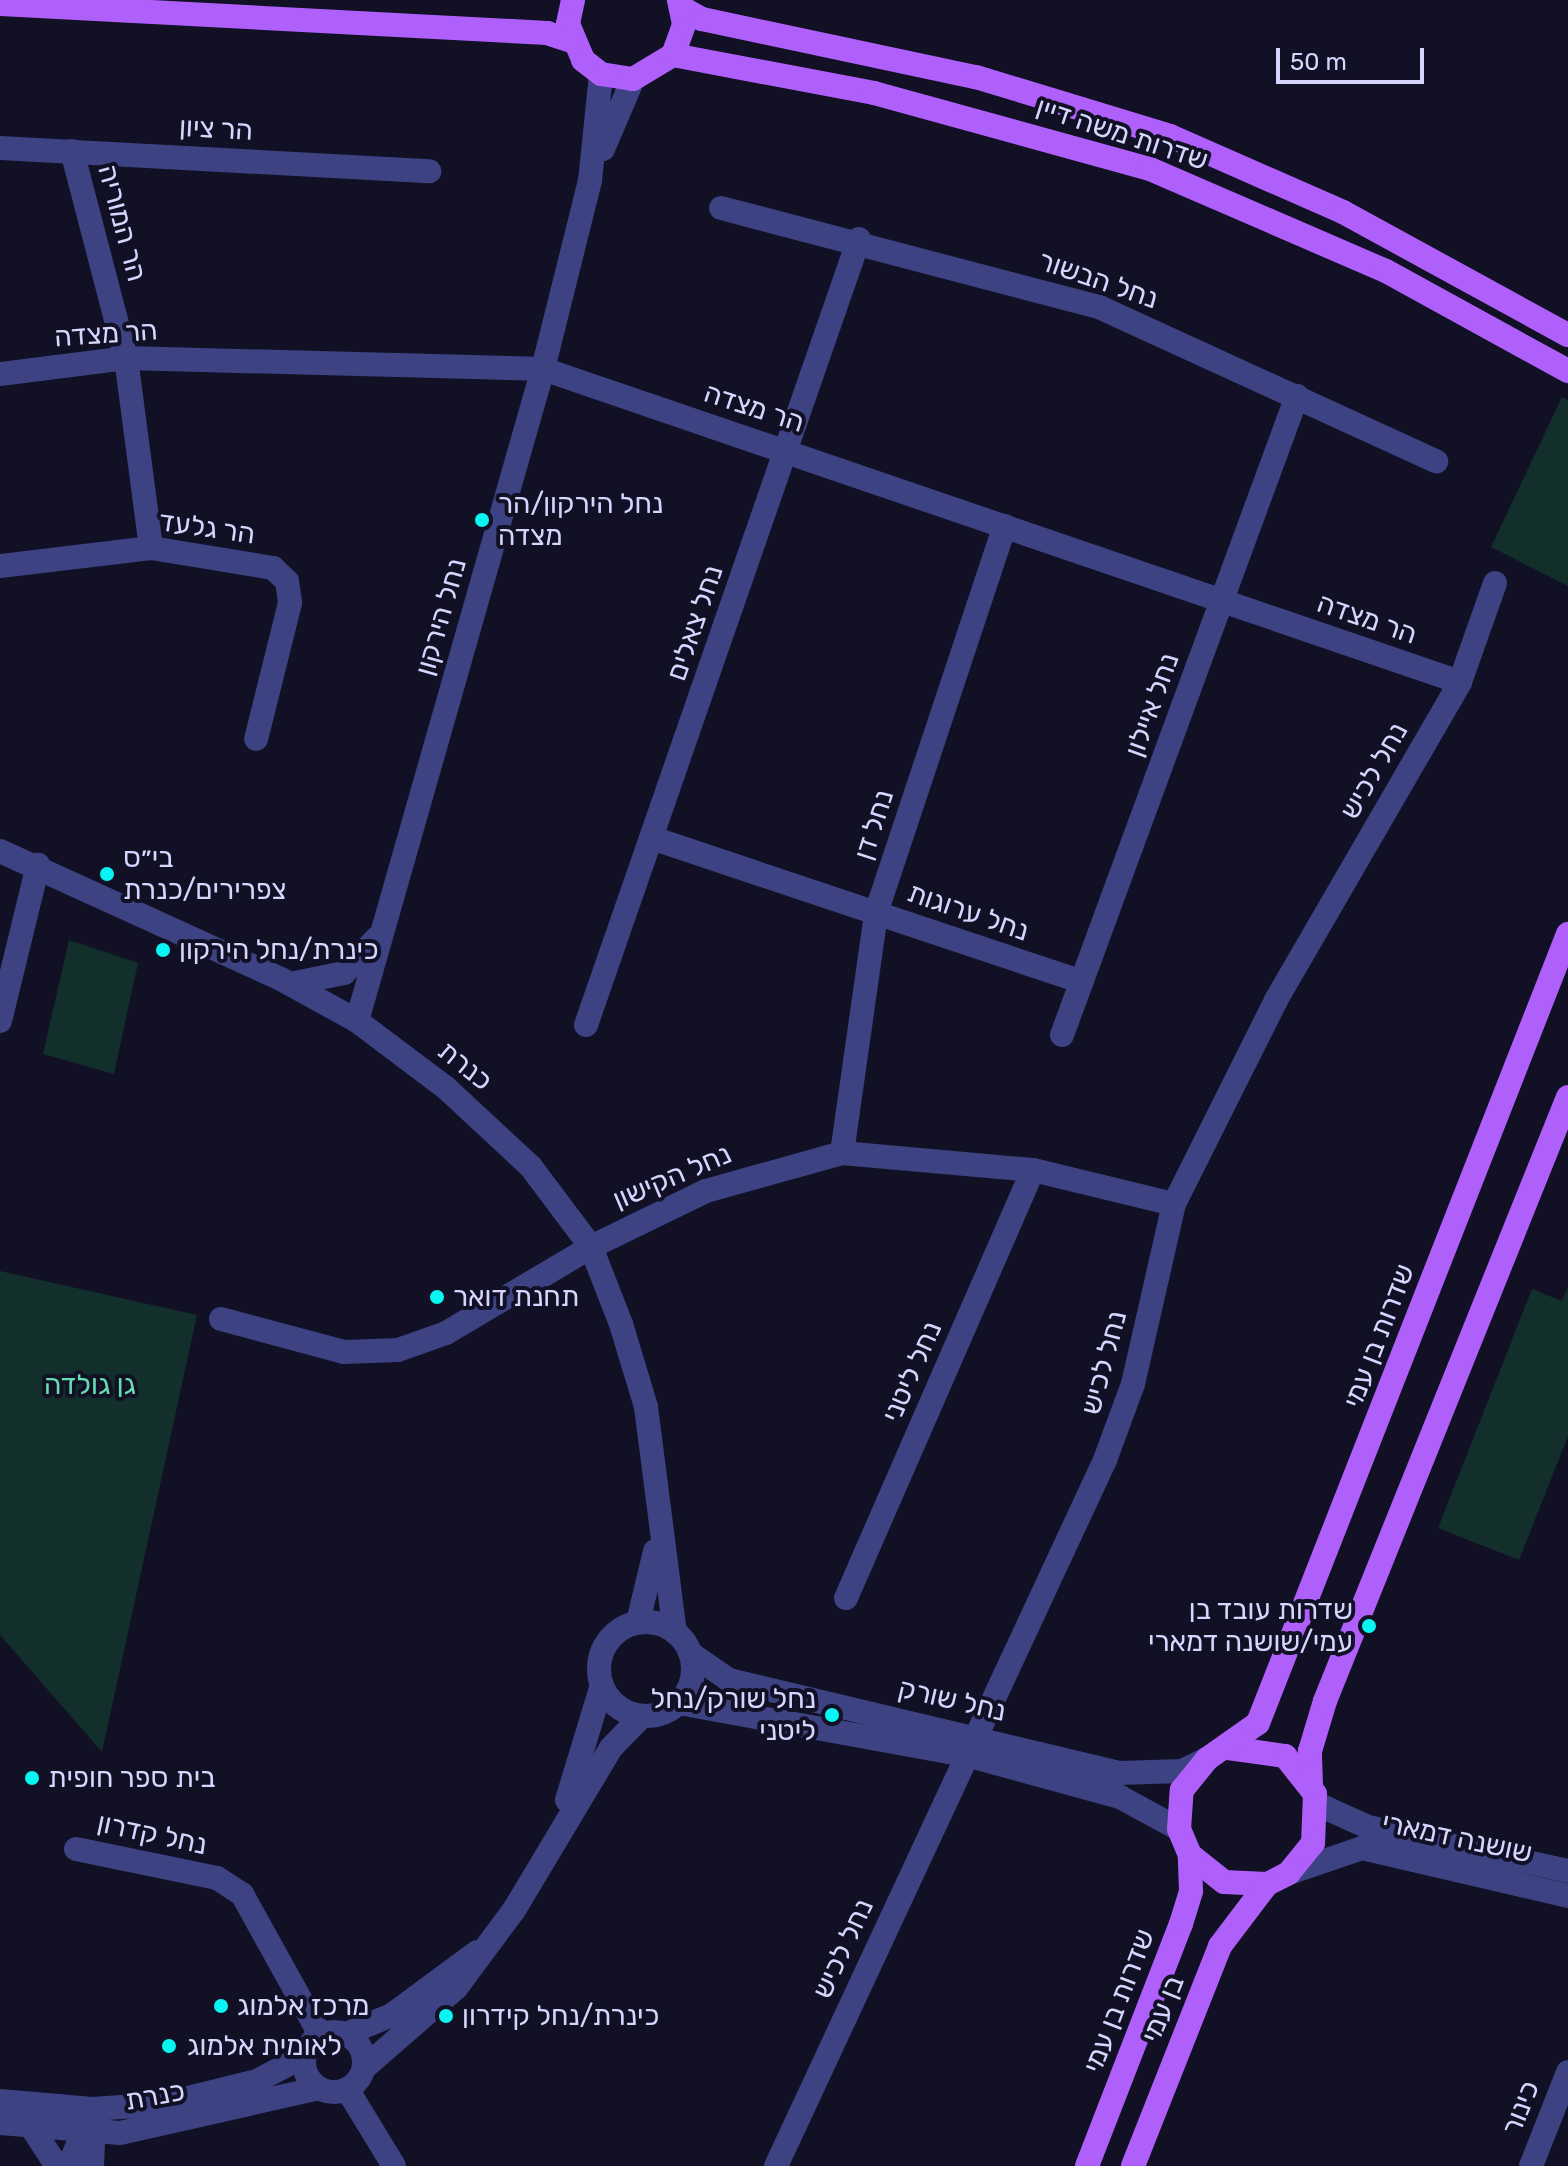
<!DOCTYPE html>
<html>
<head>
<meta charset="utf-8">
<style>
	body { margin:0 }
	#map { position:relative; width:1568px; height:2166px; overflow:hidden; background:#111025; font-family:Rubik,"Noto Sans Hebrew",sans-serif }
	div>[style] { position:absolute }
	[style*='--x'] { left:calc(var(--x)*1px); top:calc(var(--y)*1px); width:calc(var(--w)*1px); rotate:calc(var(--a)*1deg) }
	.green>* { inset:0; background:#132f2b }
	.minor>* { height:24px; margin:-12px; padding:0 12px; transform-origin:12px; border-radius:12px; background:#3c4282 }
	.minor>.ring { margin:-12px; padding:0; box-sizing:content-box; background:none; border:24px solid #3c4282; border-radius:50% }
	.major>* { height:24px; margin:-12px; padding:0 12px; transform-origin:12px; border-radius:12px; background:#af60fa }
	.dots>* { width:22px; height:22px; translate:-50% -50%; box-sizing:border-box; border:4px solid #111025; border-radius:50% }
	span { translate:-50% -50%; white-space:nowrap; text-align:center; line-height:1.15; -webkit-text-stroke:8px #111025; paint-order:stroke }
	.street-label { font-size:28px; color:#d5d5fe }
	.poi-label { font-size:28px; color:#d5d5fe }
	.left { translate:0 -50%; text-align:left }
	.right { translate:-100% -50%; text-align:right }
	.park-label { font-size:28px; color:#63dcb0 }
	.scale { position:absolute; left:1276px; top:48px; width:148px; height:36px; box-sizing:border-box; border:4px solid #d5d5fe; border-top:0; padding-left:10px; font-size:24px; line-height:28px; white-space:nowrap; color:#d5d5fe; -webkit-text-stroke:6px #111025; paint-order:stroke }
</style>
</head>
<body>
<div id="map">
	<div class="green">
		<div style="clip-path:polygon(1562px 397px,1568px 400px,1568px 586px,1491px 547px)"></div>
		<div style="clip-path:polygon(69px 940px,138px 963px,114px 1074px,43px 1054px)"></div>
		<div style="clip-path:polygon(0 1271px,197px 1315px,102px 1752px,0 1635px)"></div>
		<div style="clip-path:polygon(1568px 1287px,1568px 1436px,1519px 1560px,1438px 1528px,1532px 1289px,1562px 1301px)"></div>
	</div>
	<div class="minor">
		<div style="--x:0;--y:148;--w:430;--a:3.1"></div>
		<div style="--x:603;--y:149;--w:76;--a:-66.8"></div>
		<div style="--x:72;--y:151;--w:214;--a:75.4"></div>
		<div style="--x:126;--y:358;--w:192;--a:82.5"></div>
		<div style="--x:721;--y:208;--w:391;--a:14.7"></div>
		<div style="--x:1099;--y:307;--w:371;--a:24.6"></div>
		<div style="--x:0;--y:374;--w:127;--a:-7.2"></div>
		<div style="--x:126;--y:358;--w:417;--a:1.5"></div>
		<div style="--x:543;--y:369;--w:969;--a:18.85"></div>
		<div style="--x:0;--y:566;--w:152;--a:-6.8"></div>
		<div style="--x:151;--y:548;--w:124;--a:9.3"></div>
		<div style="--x:273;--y:568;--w:19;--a:43"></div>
		<div style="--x:287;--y:581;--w:22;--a:82"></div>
		<div style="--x:290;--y:603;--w:140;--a:104"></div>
		<div style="--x:652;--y:838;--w:453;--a:18.5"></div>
		<div style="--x:0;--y:851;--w:309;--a:24.5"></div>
		<div style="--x:281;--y:979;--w:87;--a:28.9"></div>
		<div style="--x:357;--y:1021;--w:110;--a:36.9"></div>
		<div style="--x:445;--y:1087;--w:117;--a:42.9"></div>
		<div style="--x:531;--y:1167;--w:100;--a:53.1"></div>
		<div style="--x:591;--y:1247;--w:83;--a:68.7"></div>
		<div style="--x:621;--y:1324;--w:87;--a:73.2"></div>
		<div style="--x:646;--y:1407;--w:227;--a:82.7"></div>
		<div style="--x:290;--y:984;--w:55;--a:-11.5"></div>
		<div style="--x:344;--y:973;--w:48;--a:-46.7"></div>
		<div style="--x:0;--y:1021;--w:161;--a:-76.3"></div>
		<div style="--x:357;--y:1021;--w:678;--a:-74.08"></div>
		<div style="--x:543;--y:369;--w:194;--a:-76"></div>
		<div style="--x:590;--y:181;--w:108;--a:-84.1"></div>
		<div style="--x:586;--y:1025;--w:832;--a:-70.85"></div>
		<div style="--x:1062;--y:1035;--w:681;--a:-69.81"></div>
		<div style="--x:842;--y:1153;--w:242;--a:-81.9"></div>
		<div style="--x:876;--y:913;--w:408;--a:-71.6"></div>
		<div style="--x:221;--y:1319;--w:127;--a:15"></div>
		<div style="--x:344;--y:1352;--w:54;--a:-2.1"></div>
		<div style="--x:398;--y:1350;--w:51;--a:-19.5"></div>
		<div style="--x:446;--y:1333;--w:169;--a:-30.7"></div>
		<div style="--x:591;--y:1247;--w:128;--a:-26"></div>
		<div style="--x:706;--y:1191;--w:141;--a:-15.6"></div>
		<div style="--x:842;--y:1153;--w:192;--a:5.1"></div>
		<div style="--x:1033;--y:1170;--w:145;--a:13.6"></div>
		<div style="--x:846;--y:1598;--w:467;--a:-66.4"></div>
		<div style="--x:638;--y:1622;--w:73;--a:-76.5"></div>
		<div class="ring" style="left:599px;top:1622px;width:70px;height:70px"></div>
		<div style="--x:690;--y:1653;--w:47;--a:34.7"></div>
		<div style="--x:729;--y:1680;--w:401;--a:13.4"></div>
		<div style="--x:1119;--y:1773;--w:63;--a:-1.8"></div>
		<div style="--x:1182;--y:1771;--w:28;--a:-26"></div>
		<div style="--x:679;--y:1703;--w:296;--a:10.3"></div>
		<div style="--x:970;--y:1756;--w:156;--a:15.3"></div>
		<div style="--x:1120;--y:1797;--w:67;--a:28.5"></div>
		<div style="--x:567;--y:1800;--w:120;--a:-73.1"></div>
		<div style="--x:1317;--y:1804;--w:56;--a:24.3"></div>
		<div style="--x:1368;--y:1827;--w:205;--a:12.4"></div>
		<div style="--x:76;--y:1849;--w:144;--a:11.6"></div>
		<div style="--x:217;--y:1878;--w:30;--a:33"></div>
		<div style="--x:242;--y:1894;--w:161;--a:61"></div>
		<div style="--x:1289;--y:1873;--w:77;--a:-18.9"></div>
		<div style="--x:1362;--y:1848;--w:212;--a:13.1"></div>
		<div class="ring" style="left:304px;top:2032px;width:36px;height:36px"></div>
		<div style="--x:346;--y:2034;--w:50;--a:-22.4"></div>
		<div style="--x:392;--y:2015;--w:106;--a:-36.5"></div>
		<div style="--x:364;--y:2068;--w:122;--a:-41"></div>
		<div style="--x:456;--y:1988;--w:97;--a:-53.4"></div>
		<div style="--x:514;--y:1910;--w:189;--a:-59.1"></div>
		<div style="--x:611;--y:1748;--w:45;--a:-45.9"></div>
		<div style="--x:347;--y:2089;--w:90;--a:58.6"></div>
		<div style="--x:0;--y:2101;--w:93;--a:4.9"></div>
		<div style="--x:93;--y:2109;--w:71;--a:-4"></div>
		<div style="--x:164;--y:2104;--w:96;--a:-13.9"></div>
		<div style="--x:257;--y:2081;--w:53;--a:-28"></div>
		<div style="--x:0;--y:2123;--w:120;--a:4.8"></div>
		<div style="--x:120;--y:2133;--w:204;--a:-12.7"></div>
		<div style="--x:32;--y:2128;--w:45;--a:56.7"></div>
		<div style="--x:69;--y:2166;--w:48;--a:-67.8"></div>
		<div style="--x:92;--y:2166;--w:45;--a:-87.5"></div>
		<div style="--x:776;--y:2166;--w:779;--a:-65.01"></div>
		<div style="--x:1105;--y:1460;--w:81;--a:-69.8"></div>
		<div style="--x:1133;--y:1384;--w:185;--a:-77.2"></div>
		<div style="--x:1174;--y:1204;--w:228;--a:-63.4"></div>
		<div style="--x:1276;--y:1000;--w:367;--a:-59.9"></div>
		<div style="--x:1460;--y:682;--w:105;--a:-70.5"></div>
		<div style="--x:1531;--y:2166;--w:101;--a:-68.5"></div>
	</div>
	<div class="major">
		<div style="--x:573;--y:0;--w:25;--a:102"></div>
		<div style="--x:568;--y:24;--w:39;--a:67"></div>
		<div style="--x:583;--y:60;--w:23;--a:38"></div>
		<div style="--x:601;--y:74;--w:32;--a:9"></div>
		<div style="--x:633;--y:79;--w:47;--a:-31"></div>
		<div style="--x:673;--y:55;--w:33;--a:-70"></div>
		<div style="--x:684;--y:24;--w:25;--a:-102"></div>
		<div style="--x:0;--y:4;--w:548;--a:3.03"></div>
		<div style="--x:547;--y:33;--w:26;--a:18"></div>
		<div style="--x:682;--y:8;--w:23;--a:29"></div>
		<div style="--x:702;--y:19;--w:280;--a:12"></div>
		<div style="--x:976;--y:77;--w:203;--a:16.9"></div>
		<div style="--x:1170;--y:136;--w:189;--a:23.7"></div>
		<div style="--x:1343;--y:212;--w:256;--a:28.7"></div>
		<div style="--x:673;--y:55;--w:205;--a:10.7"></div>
		<div style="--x:874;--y:93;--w:286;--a:15.4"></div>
		<div style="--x:1150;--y:169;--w:257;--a:23.4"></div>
		<div style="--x:1386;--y:271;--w:208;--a:28.8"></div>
		<div style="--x:1228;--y:1748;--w:58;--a:8"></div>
		<div style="--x:1285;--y:1756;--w:48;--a:51.7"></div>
		<div style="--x:1315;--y:1794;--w:49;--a:92.3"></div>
		<div style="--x:1313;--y:1843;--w:38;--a:129"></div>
		<div style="--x:1289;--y:1873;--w:25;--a:153"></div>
		<div style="--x:1267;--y:1884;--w:43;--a:-177.3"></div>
		<div style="--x:1224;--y:1882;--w:43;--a:-141.5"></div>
		<div style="--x:1190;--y:1855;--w:28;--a:-113"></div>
		<div style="--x:1179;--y:1829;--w:39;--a:-86"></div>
		<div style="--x:1182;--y:1790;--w:40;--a:-51"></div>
		<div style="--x:1207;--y:1759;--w:62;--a:-35.2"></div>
		<div style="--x:1258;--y:1723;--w:848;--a:-68.55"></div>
		<div style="--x:1311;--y:1785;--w:34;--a:-92"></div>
		<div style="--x:1310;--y:1751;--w:52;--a:-73.3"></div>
		<div style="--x:1325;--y:1701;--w:651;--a:-68.08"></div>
		<div style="--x:1087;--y:2166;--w:260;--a:-68.8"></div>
		<div style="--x:1181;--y:1924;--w:34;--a:-73"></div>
		<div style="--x:1191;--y:1891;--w:36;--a:-92"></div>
		<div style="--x:1133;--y:2166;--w:237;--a:-68.4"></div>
		<div style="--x:1220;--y:1946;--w:78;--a:-52.8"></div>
	</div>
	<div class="dots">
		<div style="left:482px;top:520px;background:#08f6f3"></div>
		<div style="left:107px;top:874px;background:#08f6f3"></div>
		<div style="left:163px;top:950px;background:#08f6f3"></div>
		<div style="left:437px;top:1297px;background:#08f6f3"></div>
		<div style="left:1369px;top:1626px;background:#08f6f3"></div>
		<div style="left:832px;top:1715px;background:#08f6f3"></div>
		<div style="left:32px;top:1778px;background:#08f6f3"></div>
		<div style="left:221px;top:2006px;background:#08f6f3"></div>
		<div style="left:446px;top:2016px;background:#08f6f3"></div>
		<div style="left:169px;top:2046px;background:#08f6f3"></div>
	</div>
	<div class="street-label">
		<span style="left:216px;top:129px;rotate:3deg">הר ציון</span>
		<span style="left:1122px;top:134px;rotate:18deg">שדרות משה דיין</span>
		<span style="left:122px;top:223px;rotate:75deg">הר המוריה</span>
		<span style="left:1098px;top:280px;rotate:19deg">נחל הבשור</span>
		<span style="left:106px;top:334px;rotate:-4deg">הר מצדה</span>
		<span style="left:754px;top:408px;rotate:18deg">הר מצדה</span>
		<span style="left:207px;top:528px;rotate:8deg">הר גלעד</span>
		<span style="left:441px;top:617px;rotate:-74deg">נחל הירקון</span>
		<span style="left:1367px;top:619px;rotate:19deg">הר מצדה</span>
		<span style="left:695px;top:623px;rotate:-71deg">נחל צאלים</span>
		<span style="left:1152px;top:705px;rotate:-70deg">נחל איילון</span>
		<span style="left:1374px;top:771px;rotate:-60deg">נחל לכיש</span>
		<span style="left:874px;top:825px;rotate:-72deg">נחל דן</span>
		<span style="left:968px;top:912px;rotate:19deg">נחל ערוגות</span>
		<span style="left:465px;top:1066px;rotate:39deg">כנרת</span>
		<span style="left:672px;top:1177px;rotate:-23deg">נחל הקישון</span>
		<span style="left:1379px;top:1336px;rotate:-69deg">שדרות בן עמי</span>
		<span style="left:1104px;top:1363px;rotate:-75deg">נחל לכיש</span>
		<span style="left:912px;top:1372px;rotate:-66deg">נחל ליטני</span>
		<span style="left:952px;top:1700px;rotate:13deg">נחל שורק</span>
		<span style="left:152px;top:1834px;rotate:12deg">נחל קדרון</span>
		<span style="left:1457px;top:1838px;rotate:12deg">שושנה דמארי</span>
		<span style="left:843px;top:1949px;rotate:-65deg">נחל לכיש</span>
		<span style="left:1119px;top:2001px;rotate:-69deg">שדרות בן עמי</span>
		<span style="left:1163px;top:2009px;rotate:-68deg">בן עמי</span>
		<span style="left:155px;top:2096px;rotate:-10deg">כנרת</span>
		<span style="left:1521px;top:2108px;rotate:-68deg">כינור</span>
	</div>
	<div class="poi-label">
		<span class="left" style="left:498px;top:520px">נחל הירקון/הר<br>מצדה</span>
		<span class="left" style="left:123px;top:874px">בי״ס<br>צפרירים/כנרת</span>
		<span class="left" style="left:179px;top:950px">כינרת/נחל הירקון</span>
		<span class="left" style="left:453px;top:1297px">תחנת דואר</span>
		<span class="right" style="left:1353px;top:1626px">שדרות עובד בן<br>עמי/שושנה דמארי</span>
		<span class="right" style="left:816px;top:1715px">נחל שורק/נחל<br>ליטני</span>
		<span class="left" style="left:48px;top:1778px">בית ספר חופית</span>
		<span class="left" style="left:237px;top:2006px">מרכז אלמוג</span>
		<span class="left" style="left:462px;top:2016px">כינרת/נחל קידרון</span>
		<span class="left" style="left:187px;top:2046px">לאומית אלמוג</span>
	</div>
	<div class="park-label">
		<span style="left:90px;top:1385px">גן גולדה</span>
	</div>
	<div class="scale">50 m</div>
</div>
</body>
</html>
